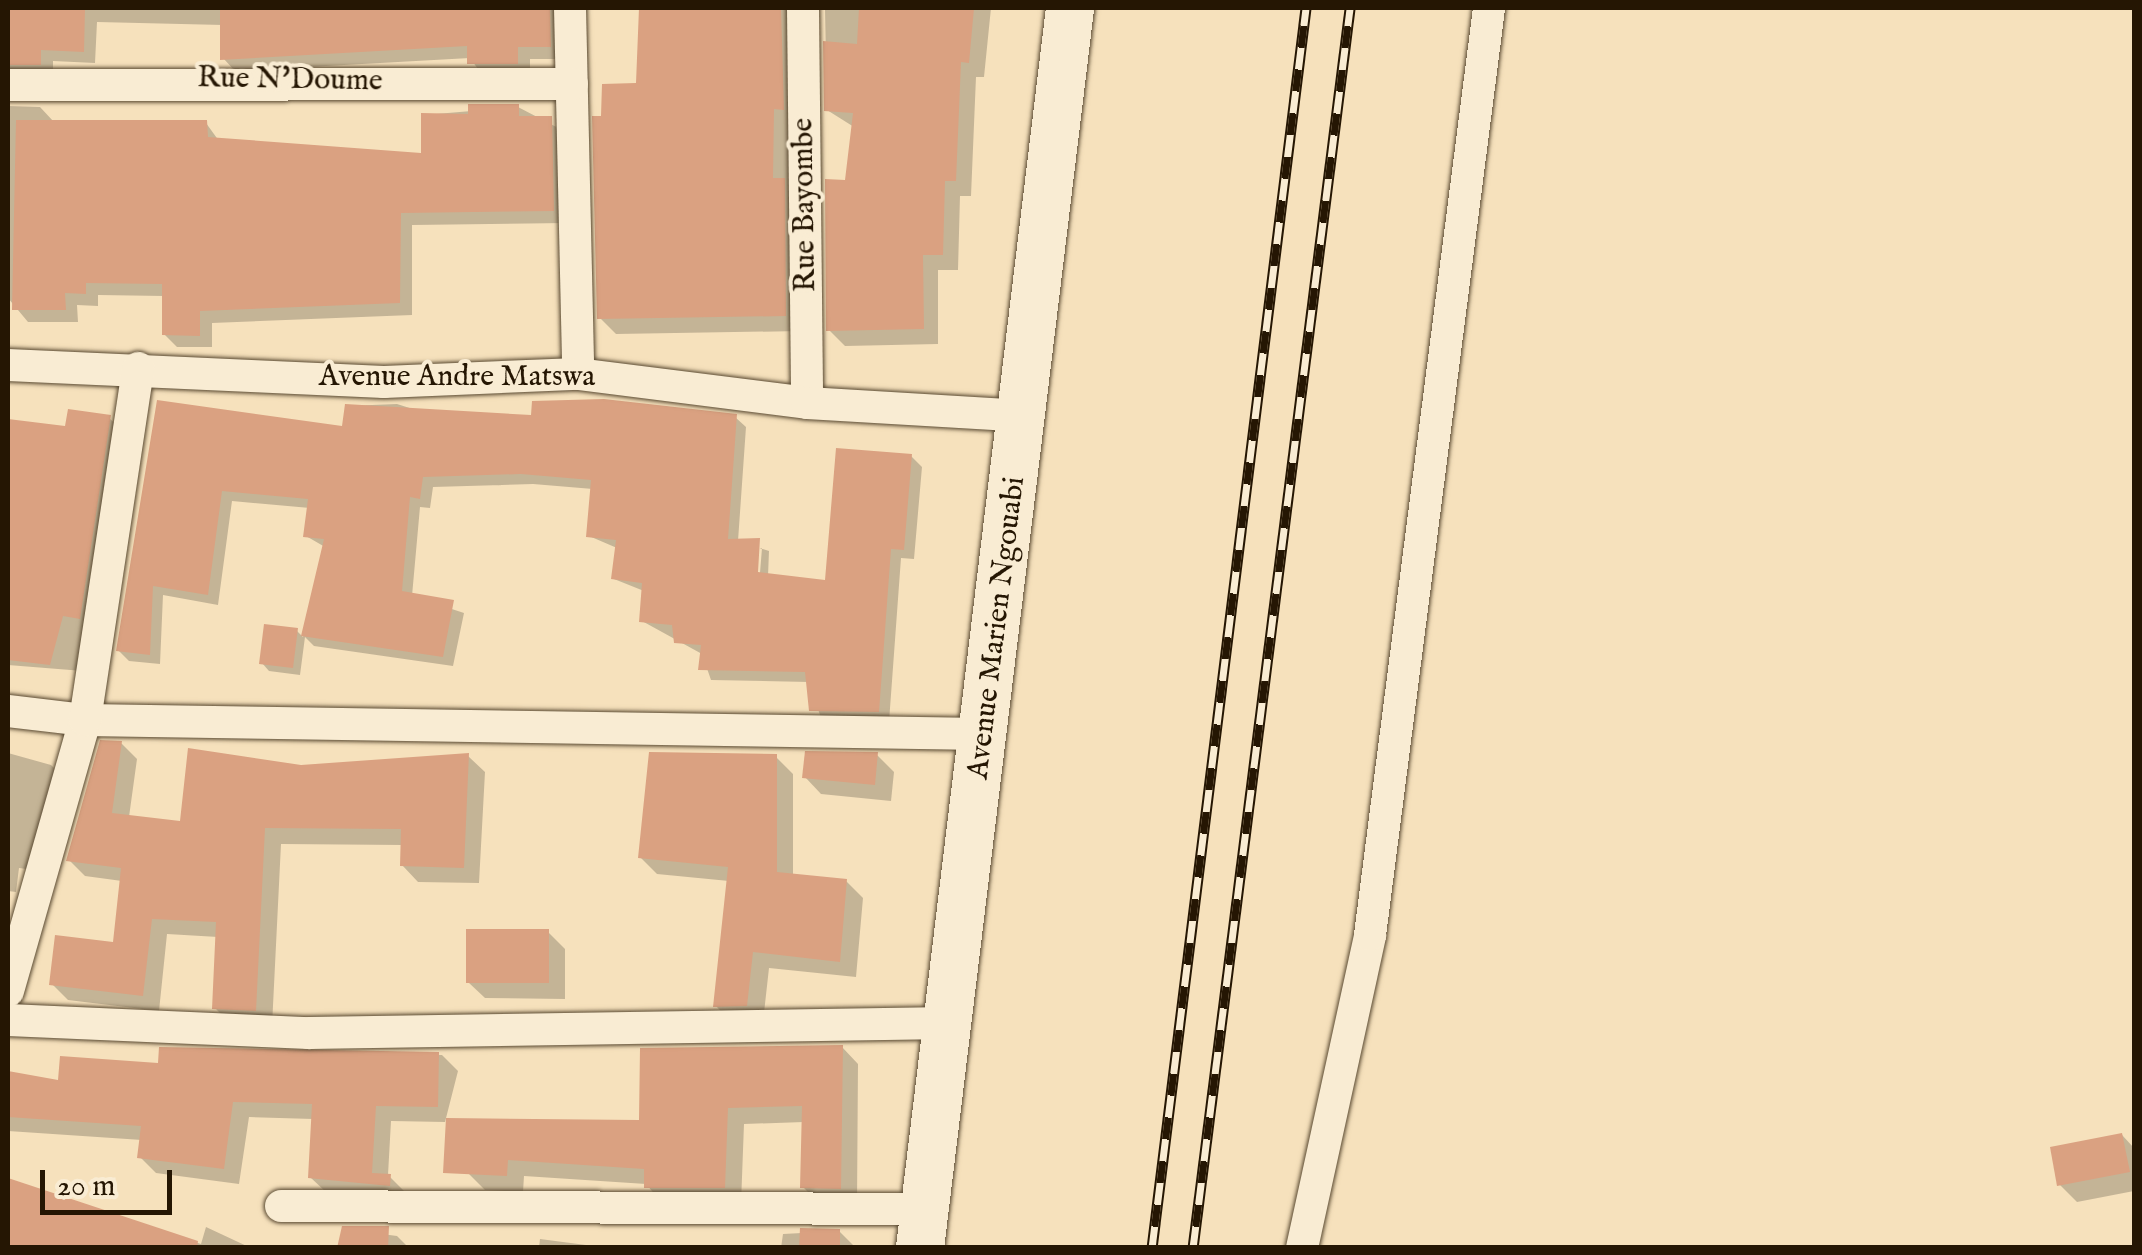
<!DOCTYPE html>
<html>
<head>
<meta charset="utf-8">
<style>
	body { margin:0 }
	#map { position:relative; width:2142px; height:1255px; overflow:hidden; background:#f6e1bc; font-family:"IM FELL English",serif }
	div>[style] { position:absolute }
	[style*='--x'] { left:calc(var(--x)*1px); top:calc(var(--y)*1px); width:calc(var(--w)*1px); rotate:calc(var(--a)*1deg) }
	.shadow>* { inset:0; background:#0003 }
	.building>* { inset:0; background:#daa181 }
	.roads { filter:drop-shadow(0 0 2px #594931) drop-shadow(0 0 2px #594931) }
	.street>* { height:32px; margin:-16px; padding:0 16px; transform-origin:16px; border-radius:16px; background:#f9ecd3 }
	.secondary>* { height:48px; margin:-24px; padding:0 24px; transform-origin:24px; border-radius:24px; background:#f9ecd3 }
	.rail>* { height:11px; margin-top:-5.5px; transform-origin:0; background:repeating-linear-gradient(90deg,#f9ecd3 0 22px,#251603 0 44px); box-sizing:border-box; border-block:2px solid #251603 }
	span { translate:-50% -50%; white-space:nowrap; text-align:center; line-height:1.15; -webkit-text-stroke:8px #f9ecd3; paint-order:stroke }
	.street-label { font-size:30px; color:#251603 }
	.frame { position:absolute; inset:0; border:10px solid #251603; pointer-events:none }
	.scale { position:absolute; left:40px; top:1170px; width:132px; height:45px; box-sizing:border-box; border:5px solid #251603; border-top:0; padding-left:12px; font-size:30px; line-height:35px; white-space:nowrap; color:#251603; -webkit-text-stroke:8px #f9ecd3; paint-order:stroke }
</style>
</head>
<body>
<div id="map">
	<div class="shadow">
		<div style="clip-path:polygon(8px 8px,567px 8px,563px 59px,530px 59px,530px 76px,483px 76px,470px 58px,235px 71px,223px 58px,223px 25px,97px 22px,95px 63px,53px 61px,53px 77px,8px 86px)"></div>
		<div style="clip-path:polygon(640px 8px,815px 8px,801px 331px,616px 334px,600px 318px,604px 119px,639px 86px)"></div>
		<div style="clip-path:polygon(825px 8px,991px 8px,984px 77px,976px 77px,971px 196px,960px 196px,958px 270px,938px 270px,938px 344px,845px 346px,829px 330px,854px 127px,827px 110px)"></div>
		<div style="clip-path:polygon(8px 106px,40px 107px,54px 122px,206px 123px,219px 141px,424px 155px,424px 115px,518px 107px,564px 131px,566px 223px,412px 225px,412px 315px,212px 323px,212px 347px,177px 347px,164px 334px,164px 296px,98px 295px,98px 306px,77px 305px,78px 322px,28px 322px,8px 298px)"></div>
		<div style="clip-path:polygon(evenodd,159px 403px,344px 428px,347px 406px,397px 404px,441px 418px,735px 417px,746px 427px,738px 541px,769px 551px,768px 576px,828px 583px,911px 456px,922px 467px,914px 559px,901px 558px,889px 722px,822px 721px,809px 682px,711px 680px,702px 654px,642px 621px,644px 591px,614px 579px,617px 548px,589px 536px,593px 489px,533px 484px,433px 487px,430px 508px,420px 507px,412px 596px,464px 613px,453px 666px,314px 646px,305px 637px,300px 675px,269px 671px,262px 663px,297px 631px,303px 637px,325px 547px,306px 536px,310px 508px,232px 501px,218px 605px,163px 595px,160px 664px,129px 661px,118px 650px,159px 403px,757px 548px,762px 548px,759px 585px,754px 585px,757px 548px)"></div>
		<div style="clip-path:polygon(109px 418px,120px 428px,83px 671px,8px 665px,8px 425px,67px 429px)"></div>
		<div style="clip-path:polygon(121px 743px,137px 759px,129px 817px,183px 823px,301px 768px,468px 756px,485px 772px,479px 883px,418px 882px,402px 865px,403px 845px,281px 844px,272px 1026px,231px 1024px,215px 1008px,218px 937px,167px 934px,159px 1011px,68px 1000px,52px 984px,116px 945px,122px 881px,85px 876px,69px 860px)"></div>
		<div style="clip-path:polygon(8px 753px,51px 765px,67px 781px,42px 871px,19px 868px,16px 892px,8px 891px)"></div>
		<div style="clip-path:polygon(877px 755px,894px 772px,891px 801px,821px 794px,805px 777px)"></div>
		<div style="clip-path:polygon(776px 757px,793px 774px,793px 876px,846px 881px,863px 898px,856px 977px,769px 968px,763px 1022px,732px 1023px,716px 1006px,729px 881px,657px 874px,640px 857px)"></div>
		<div style="clip-path:polygon(548px 932px,565px 949px,565px 999px,485px 998px,468px 982px)"></div>
		<div style="clip-path:polygon(842px 1047px,858px 1064px,857px 1204px,820px 1204px,803px 1187px,804px 1122px,744px 1124px,741px 1204px,663px 1204px,646px 1184px,524px 1176px,523px 1192px,485px 1190px,468px 1173px,473px 1122px,642px 1123px)"></div>
		<div style="clip-path:polygon(161px 1049px,442px 1055px,458px 1071px,445px 1122px,391px 1121px,388px 1175px,406px 1193px,327px 1193px,310px 1177px,313px 1119px,249px 1117px,239px 1184px,156px 1173px,140px 1157px,142px 1140px,8px 1131px,8px 1074px,61px 1083px,160px 1065px)"></div>
		<div style="clip-path:polygon(2122px 1135px,2134px 1148px,2134px 1191px,2077px 1202px,2060px 1185px)"></div>
		<div style="clip-path:polygon(8px 1180px,201px 1244px,206px 1227px,251px 1248px,8px 1248px)"></div>
		<div style="clip-path:polygon(344px 1229px,397px 1236px,409px 1248px,340px 1248px)"></div>
		<div style="clip-path:polygon(839px 1231px,856px 1248px,781px 1248px,783px 1234px)"></div>
		<div style="clip-path:polygon(540px 1239px,609px 1248px,539px 1248px)"></div>
	</div>
	<div class="building">
		<div style="clip-path:polygon(8px 8px,85px 8px,84px 52px,41px 50px,41px 65px,8px 65px)"></div>
		<div style="clip-path:polygon(220px 8px,550px 9px,551px 47px,518px 47px,518px 64px,467px 64px,467px 46px,220px 60px)"></div>
		<div style="clip-path:polygon(639px 8px,781px 8px,784px 110px,774px 109px,773px 178px,785px 178px,786px 316px,597px 319px,592px 116px,601px 116px,602px 84px,636px 83px)"></div>
		<div style="clip-path:polygon(859px 8px,974px 8px,969px 63px,961px 62px,956px 181px,945px 181px,943px 255px,923px 255px,924px 329px,826px 331px,825px 179px,845px 180px,853px 113px,824px 111px,823px 41px,857px 44px)"></div>
		<div style="clip-path:polygon(468px 104px,519px 104px,519px 116px,552px 116px,554px 211px,401px 213px,400px 303px,200px 311px,200px 336px,162px 335px,162px 284px,86px 283px,86px 294px,65px 293px,66px 310px,12px 310px,16px 120px,207px 120px,208px 137px,421px 153px,421px 113px,468px 114px)"></div>
		<div style="clip-path:polygon(604px 399px,737px 414px,728px 539px,760px 538px,758px 572px,825px 580px,836px 448px,912px 454px,904px 550px,891px 549px,879px 712px,809px 711px,805px 672px,698px 670px,701px 645px,674px 643px,672px 625px,639px 622px,642px 583px,611px 579px,616px 540px,586px 537px,591px 480px,521px 474px,423px 477px,420px 499px,410px 497px,402px 591px,454px 600px,443px 657px,301px 636px,324px 539px,303px 537px,308px 499px,222px 491px,208px 595px,153px 586px,150px 655px,116px 651px,157px 400px,342px 426px,345px 404px,531px 415px,532px 401px)"></div>
		<div style="clip-path:polygon(68px 409px,111px 415px,80px 619px,63px 616px,50px 665px,8px 660px,8px 419px,65px 426px)"></div>
		<div style="clip-path:polygon(264px 624px,298px 628px,293px 668px,259px 664px)"></div>
		<div style="clip-path:polygon(100px 740px,122px 741px,112px 813px,180px 821px,188px 748px,301px 765px,469px 753px,464px 868px,400px 866px,401px 829px,265px 828px,256px 1011px,212px 1009px,216px 922px,152px 919px,143px 996px,49px 985px,55px 935px,113px 942px,121px 868px,66px 861px)"></div>
		<div style="clip-path:polygon(805px 751px,878px 752px,875px 785px,802px 778px)"></div>
		<div style="clip-path:polygon(649px 752px,777px 754px,777px 872px,847px 879px,840px 962px,753px 952px,747px 1006px,713px 1007px,728px 867px,638px 858px)"></div>
		<div style="clip-path:polygon(466px 929px,549px 929px,549px 983px,466px 983px)"></div>
		<div style="clip-path:polygon(843px 1045px,841px 1189px,800px 1188px,802px 1106px,728px 1108px,725px 1188px,644px 1188px,644px 1169px,508px 1160px,507px 1176px,443px 1173px,446px 1118px,639px 1120px,640px 1048px)"></div>
		<div style="clip-path:polygon(159px 1047px,439px 1052px,438px 1107px,376px 1106px,372px 1173px,391px 1174px,390px 1186px,308px 1178px,312px 1104px,233px 1102px,224px 1169px,137px 1158px,141px 1126px,8px 1117px,8px 1071px,58px 1080px,60px 1056px,158px 1063px)"></div>
		<div style="clip-path:polygon(2122px 1133px,2130px 1172px,2057px 1186px,2050px 1147px)"></div>
		<div style="clip-path:polygon(8px 1178px,198px 1241px,197px 1248px,8px 1248px)"></div>
		<div style="clip-path:polygon(342px 1226px,389px 1226px,388px 1248px,337px 1248px)"></div>
		<div style="clip-path:polygon(800px 1228px,840px 1229px,840px 1248px,799px 1248px)"></div>
	</div>
	<div class="roads">
		<div class="street">
			<div style="--x:570;--y:8;--w:366;--a:88.7"></div>
			<div style="--x:803;--y:8;--w:395;--a:89.4"></div>
			<div style="--x:8;--y:85;--w:564;--a:-0.1"></div>
			<div style="--x:8;--y:365;--w:376;--a:2.6"></div>
			<div style="--x:384;--y:382;--w:194;--a:-2.4"></div>
			<div style="--x:578;--y:374;--w:231;--a:7.2"></div>
			<div style="--x:807;--y:403;--w:217;--a:3.4"></div>
			<div style="--x:8;--y:711;--w:78;--a:6.7"></div>
			<div style="--x:85;--y:720;--w:898;--a:0.89"></div>
			<div style="--x:8;--y:991;--w:282;--a:-74.1"></div>
			<div style="--x:85;--y:720;--w:356;--a:-81.4"></div>
			<div style="--x:8;--y:1020;--w:301;--a:2.5"></div>
			<div style="--x:309;--y:1033;--w:640;--a:-0.9"></div>
			<div style="--x:281;--y:1206;--w:645;--a:0.27"></div>
			<div style="--x:1302;--y:1248;--w:320;--a:-77.7"></div>
			<div style="--x:1370;--y:935;--w:935;--a:-82.68"></div>
		</div>
		<div class="secondary">
			<div style="--x:920;--y:1248;--w:1249;--a:-83.1"></div>
		</div>
	</div>
	<div class="rail">
		<div style="--x:1152;--y:1248;--w:1250;--a:-82.92"></div>
		<div style="--x:1193;--y:1248;--w:1250;--a:-82.78"></div>
	</div>
	<div class="street-label">
		<span style="left:290px;top:80px;rotate:1deg">Rue N'Doume</span>
		<span style="left:805px;top:205px;rotate:-91deg">Rue Bayombe</span>
		<span style="left:457px;top:377px">Avenue Andre Matswa</span>
		<span style="left:997px;top:628px;rotate:-83deg">Avenue Marien Ngouabi</span>
	</div>
	<div class="frame"></div>
	<div class="scale">20 m</div>
</div>
</body>
</html>
